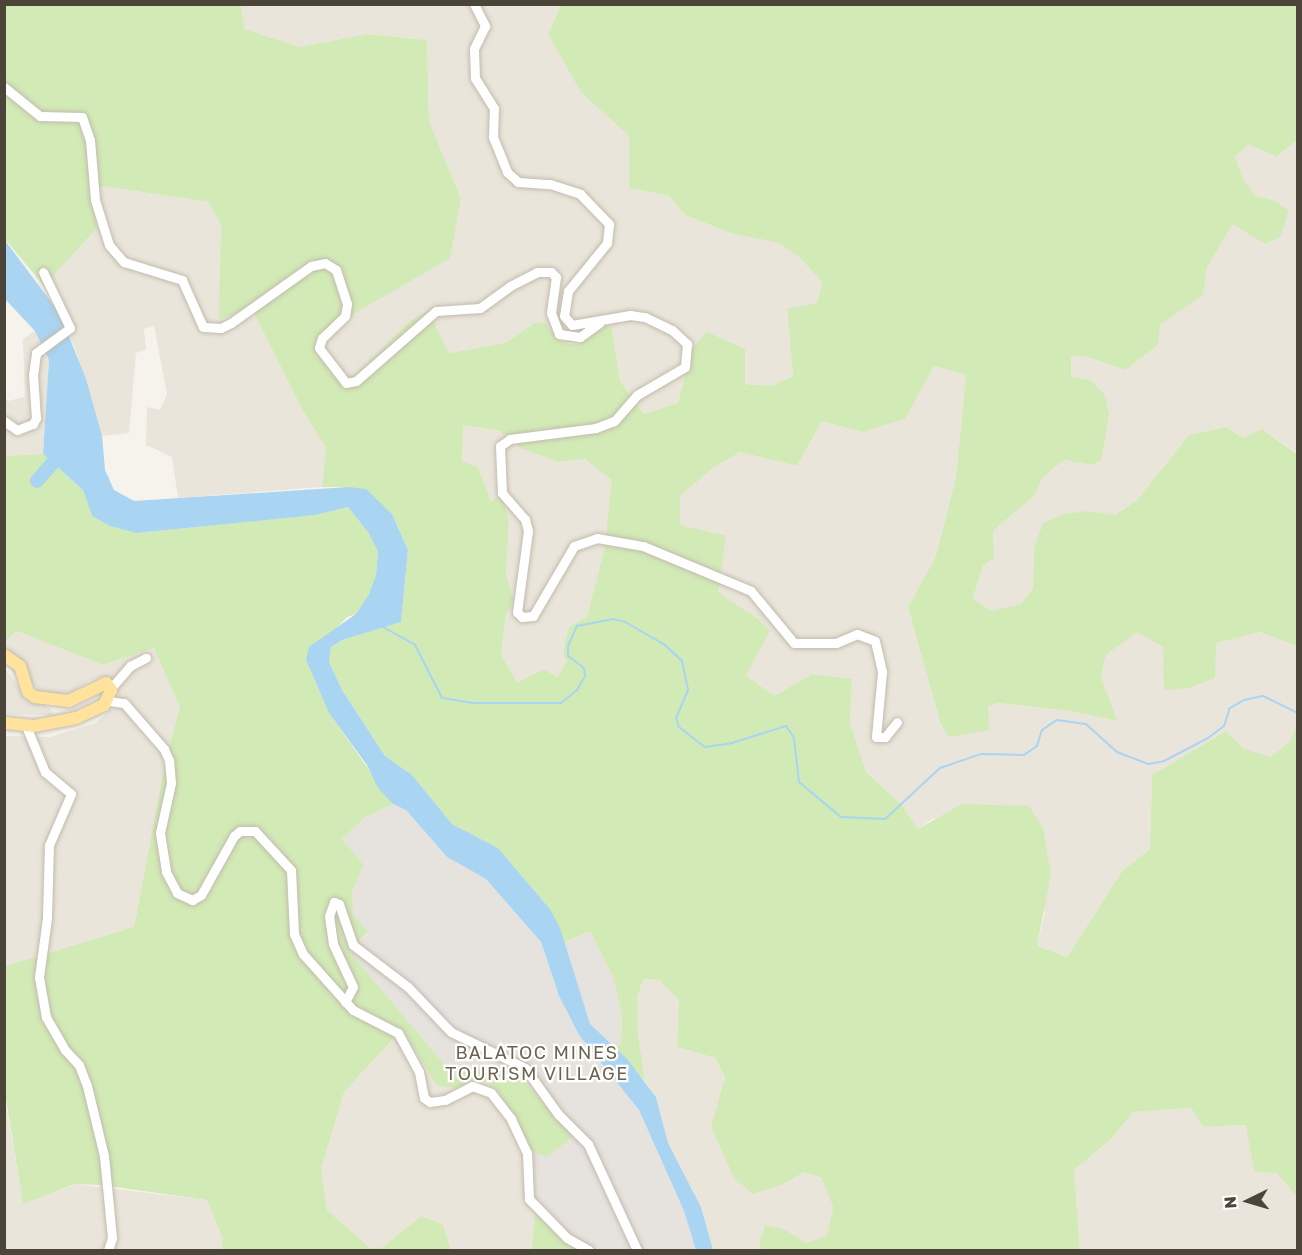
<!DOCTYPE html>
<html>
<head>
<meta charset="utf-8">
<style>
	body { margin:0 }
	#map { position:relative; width:1302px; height:1255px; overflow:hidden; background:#f6f3ec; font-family:"Golos Text",sans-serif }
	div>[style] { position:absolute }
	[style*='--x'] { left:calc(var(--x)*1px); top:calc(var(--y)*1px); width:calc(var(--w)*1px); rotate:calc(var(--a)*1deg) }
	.residential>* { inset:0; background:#eae5da }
	.industrial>* { inset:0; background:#e6e2dd }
	.green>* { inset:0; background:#d2eab5 }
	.parking>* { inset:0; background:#e5e3e0 }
	.water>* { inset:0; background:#a9d4f2 }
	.stream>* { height:2px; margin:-1px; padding:0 1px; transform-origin:1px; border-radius:1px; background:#a9d4f2 }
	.river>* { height:14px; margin:-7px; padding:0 7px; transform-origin:7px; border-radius:7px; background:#a9d4f2 }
	.roads { filter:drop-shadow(0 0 2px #c2bbae) drop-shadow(0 0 2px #c2bbae) }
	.minor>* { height:9px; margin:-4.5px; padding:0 4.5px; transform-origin:4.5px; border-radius:4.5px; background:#fff }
	.major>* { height:12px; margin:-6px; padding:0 6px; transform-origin:6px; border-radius:6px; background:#ffe39c }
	span { translate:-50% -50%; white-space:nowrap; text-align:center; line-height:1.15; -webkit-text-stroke:4.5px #fff; paint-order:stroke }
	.neighbourhood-label { font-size:18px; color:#6e6250; letter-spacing:1.5px }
	.frame { position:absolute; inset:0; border:6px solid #4b4439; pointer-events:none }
	.north { position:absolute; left:1218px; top:1171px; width:60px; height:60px; -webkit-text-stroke:4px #fff; paint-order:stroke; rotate:265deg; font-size:16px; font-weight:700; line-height:24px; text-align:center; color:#4b4439 }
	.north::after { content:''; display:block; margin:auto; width:21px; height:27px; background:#4b4439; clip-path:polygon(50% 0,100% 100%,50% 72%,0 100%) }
</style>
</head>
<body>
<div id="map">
	<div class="residential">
		<div style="clip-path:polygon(241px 5px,561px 5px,548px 34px,629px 136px,629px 188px,669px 196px,685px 215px,730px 233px,779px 243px,800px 258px,822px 282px,817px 303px,787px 310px,793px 376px,772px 386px,745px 384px,692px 348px,678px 403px,644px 414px,620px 381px,612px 329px,568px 344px,555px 337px,546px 323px,536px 322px,505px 343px,449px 353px,427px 310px,410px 321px,354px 376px,347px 376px,328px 355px,326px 341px,461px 199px,429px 121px,427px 40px,367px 34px,300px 47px,243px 29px)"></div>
		<div style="clip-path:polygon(1297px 140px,1297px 453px,1262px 429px,1243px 438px,1226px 427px,1189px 435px,1137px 500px,1113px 515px,1088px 511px,1034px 549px,1033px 588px,1021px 605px,991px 611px,973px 600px,983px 566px,994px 558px,993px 531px,1035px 495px,1043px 477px,1064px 460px,1092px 465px,1090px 380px,1071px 377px,1071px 356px,1084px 356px,1125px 370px,1160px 325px,1203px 295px,1207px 268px,1232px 223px,1249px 233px,1274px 200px,1255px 196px,1242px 177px,1235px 156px,1249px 143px,1276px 157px)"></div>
		<div style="clip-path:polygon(89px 184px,208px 202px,221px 225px,220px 319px,252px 309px,303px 411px,326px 448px,322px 487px,178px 498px,172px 457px,146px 445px,147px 407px,160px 410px,167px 394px,154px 326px,144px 329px,146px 350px,136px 353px,129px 433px,102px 436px,75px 348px,44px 286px,97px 228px)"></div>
		<div style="clip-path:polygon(35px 331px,49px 360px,43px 454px,5px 456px,4px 395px,8px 401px,25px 397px,23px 339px)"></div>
		<div style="clip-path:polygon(934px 366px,966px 375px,956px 477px,936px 556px,908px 607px,940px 722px,998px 703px,1069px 711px,1116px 721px,1101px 676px,1106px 655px,1137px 631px,1163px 647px,1165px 690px,1216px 643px,1258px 632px,1297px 646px,1297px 724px,1290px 741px,1271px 757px,1244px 749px,1226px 731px,1152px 775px,1150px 849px,1123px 870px,1067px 957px,1037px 946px,1045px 912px,934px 818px,918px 829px,902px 805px,866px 772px,850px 723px,852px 679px,812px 674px,774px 696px,746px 675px,758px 619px,718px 592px,680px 526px,680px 496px,713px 468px,740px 452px,797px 466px,822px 421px,862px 432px,904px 419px)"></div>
		<div style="clip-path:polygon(463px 425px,500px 431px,558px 462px,585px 459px,613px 479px,604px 551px,587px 617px,569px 627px,563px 650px,566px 662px,559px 677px,544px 669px,517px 682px,501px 655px,506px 614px,514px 602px,506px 575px,509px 519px,500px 496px,491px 501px,478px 467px,462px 461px)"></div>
		<div style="clip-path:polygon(17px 631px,103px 665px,155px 648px,180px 707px,165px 763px,134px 927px,5px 966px,5px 736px,50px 737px,95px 723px,118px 704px,119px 694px,108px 677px,90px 680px,72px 692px,54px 695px,38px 689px,5px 648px,5px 641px)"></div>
		<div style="clip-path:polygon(4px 667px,22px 691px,51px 709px,53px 715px,5px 714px)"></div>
		<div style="clip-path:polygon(643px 979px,659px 980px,679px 1000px,677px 1047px,715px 1058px,725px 1079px,711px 1126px,784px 1184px,804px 1172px,821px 1178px,833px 1207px,827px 1237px,806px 1243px,786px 1230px,759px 1242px,761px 1250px,713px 1250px,701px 1207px,668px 1143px,656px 1097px,645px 1081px,638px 1034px,637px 999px)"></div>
		<div style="clip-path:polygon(402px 1030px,427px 1072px,457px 1088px,474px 1080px,483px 1080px,499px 1092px,532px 1152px,530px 1167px,538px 1205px,532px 1250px,451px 1250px,443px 1224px,421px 1216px,383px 1247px,369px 1248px,327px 1210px,321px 1169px,344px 1092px)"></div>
		<div style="clip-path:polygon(4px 1093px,23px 1203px,75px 1184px,207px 1200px,223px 1240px,221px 1250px,5px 1250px)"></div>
		<div style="clip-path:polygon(1191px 1108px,1205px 1127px,1247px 1125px,1254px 1172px,1278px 1173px,1297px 1197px,1297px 1250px,1080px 1250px,1074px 1170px,1111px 1139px,1133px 1112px)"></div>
	</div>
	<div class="industrial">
		<div style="clip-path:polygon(393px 804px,406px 810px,447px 857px,486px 879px,541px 942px,559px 996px,579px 1035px,639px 1110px,684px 1211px,696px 1250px,579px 1250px,562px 1238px,535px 1212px,532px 1152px,547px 1157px,573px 1137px,517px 1073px,508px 1077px,472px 1067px,456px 1078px,349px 951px,368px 933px,353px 914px,352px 892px,364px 865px,342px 839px,364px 818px)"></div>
		<div style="clip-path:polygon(590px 931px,613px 977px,622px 1016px,621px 1043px,613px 1049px,590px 1024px,563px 943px)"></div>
	</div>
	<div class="green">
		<div style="clip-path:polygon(evenodd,4px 5px,241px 5px,244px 29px,300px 47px,367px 34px,427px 40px,429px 121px,461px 199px,450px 258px,343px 320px,326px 341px,328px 355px,346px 376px,354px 376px,410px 321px,428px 310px,449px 353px,505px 343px,536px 322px,546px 323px,555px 337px,568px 344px,580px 343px,607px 324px,612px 329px,620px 381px,644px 414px,678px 403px,692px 348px,707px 332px,745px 349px,745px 384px,772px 386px,793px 376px,787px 309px,817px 303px,822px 282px,800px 258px,779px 243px,730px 233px,685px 215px,669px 196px,629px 188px,629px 136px,581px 92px,548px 34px,561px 5px,1297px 5px,1297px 140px,1276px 157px,1249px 144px,1235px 156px,1242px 177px,1255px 196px,1274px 200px,1289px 211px,1280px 237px,1265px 244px,1232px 224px,1207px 268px,1203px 295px,1160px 325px,1158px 345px,1125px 370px,1084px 356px,1071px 356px,1071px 377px,1090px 380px,1105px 395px,1109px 415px,1101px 460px,1092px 465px,1064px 460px,1043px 477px,1035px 495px,993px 531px,994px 558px,983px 566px,973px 599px,991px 611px,1021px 604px,1033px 588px,1034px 549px,1043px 523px,1064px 514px,1088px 511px,1114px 515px,1137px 500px,1189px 435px,1226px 427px,1243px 438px,1262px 429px,1297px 454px,1297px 656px,1297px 646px,1259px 632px,1216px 643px,1215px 678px,1189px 688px,1164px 690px,1163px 647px,1137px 632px,1106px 655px,1101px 676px,1117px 721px,1069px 711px,998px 703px,988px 707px,989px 730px,949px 737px,940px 722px,908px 607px,936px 556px,956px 477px,966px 375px,934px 366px,905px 419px,862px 432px,822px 421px,797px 466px,740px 452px,713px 468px,680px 496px,680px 525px,726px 536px,718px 592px,758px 619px,770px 631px,746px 675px,774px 696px,812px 674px,852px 679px,850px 723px,866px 772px,902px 805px,918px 829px,962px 804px,1029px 806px,1043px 828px,1051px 874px,1037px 946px,1067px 957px,1123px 870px,1150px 849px,1152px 775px,1226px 731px,1244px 749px,1271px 757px,1290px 741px,1297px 724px,1297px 1197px,1277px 1173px,1254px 1172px,1246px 1125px,1204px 1127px,1191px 1108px,1133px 1112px,1111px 1139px,1074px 1170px,1080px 1250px,761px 1250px,759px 1243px,765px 1225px,786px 1230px,806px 1243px,827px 1236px,833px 1207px,821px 1178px,804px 1172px,784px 1184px,753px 1194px,734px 1178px,711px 1126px,725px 1078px,715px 1058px,677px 1047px,679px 1000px,659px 980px,643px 979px,637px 999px,638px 1034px,645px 1081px,613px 1049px,621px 1043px,622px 1016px,613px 977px,590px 931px,563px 943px,550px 909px,498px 848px,452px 824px,412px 775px,385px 756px,342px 690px,329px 662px,331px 647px,342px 640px,401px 622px,408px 550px,392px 514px,349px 487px,322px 487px,326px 448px,303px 411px,252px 309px,219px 319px,221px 225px,208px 202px,89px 184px,97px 228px,44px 286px,5px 239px,4px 5px,463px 425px,500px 431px,521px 448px,558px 462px,585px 459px,612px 480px,604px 551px,587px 617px,569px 627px,563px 650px,566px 662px,558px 677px,544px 669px,517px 682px,501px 655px,506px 614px,514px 602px,506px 575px,509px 520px,501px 495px,491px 501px,478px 467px,462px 461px,463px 425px)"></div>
		<div style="clip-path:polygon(43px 454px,83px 490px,92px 516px,110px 526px,136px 533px,314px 515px,348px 507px,368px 532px,378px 550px,376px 575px,369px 594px,356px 614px,347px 617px,306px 660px,329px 713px,393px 804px,364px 818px,342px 839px,364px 865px,352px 892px,353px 914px,368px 932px,349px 951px,456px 1078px,472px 1067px,508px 1077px,517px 1073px,573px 1137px,547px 1157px,532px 1152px,499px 1092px,483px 1080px,474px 1080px,457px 1088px,437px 1086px,402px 1030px,396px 1036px,344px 1092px,321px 1169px,327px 1210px,370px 1248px,383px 1247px,421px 1216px,443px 1224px,451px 1250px,221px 1250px,223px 1240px,207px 1200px,101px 1185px,74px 1184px,23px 1204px,5px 1093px,5px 966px,134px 927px,165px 763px,180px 707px,154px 648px,103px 665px,17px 631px,5px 641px,5px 456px)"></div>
		<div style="clip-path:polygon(535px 1212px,562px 1238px,579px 1250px,532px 1250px)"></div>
	</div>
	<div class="parking">
		<div style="clip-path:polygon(462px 1044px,476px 1046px,512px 1065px,504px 1069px,482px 1055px,464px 1053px)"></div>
	</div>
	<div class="water">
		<div style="clip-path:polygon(4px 239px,60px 314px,86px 379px,102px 436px,105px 470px,114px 490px,134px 501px,349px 487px,366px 489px,392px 514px,408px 550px,401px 622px,342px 640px,331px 647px,329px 662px,342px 690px,385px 756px,412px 775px,452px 824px,498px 848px,550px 909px,560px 928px,590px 1024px,628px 1060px,656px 1097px,668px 1143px,701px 1207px,713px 1250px,696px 1250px,684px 1211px,639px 1110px,579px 1035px,559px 996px,541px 942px,486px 879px,447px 857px,406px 810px,393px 804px,378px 788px,367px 765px,329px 713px,306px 660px,309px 647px,356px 614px,369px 594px,376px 575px,378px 551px,368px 532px,348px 507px,315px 515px,136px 533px,110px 526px,92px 516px,83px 490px,43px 454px,49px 360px,35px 331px,5px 299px)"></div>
	</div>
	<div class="stream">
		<div style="--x:383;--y:627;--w:37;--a:29"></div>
		<div style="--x:415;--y:645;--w:59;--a:63"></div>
		<div style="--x:442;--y:698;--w:30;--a:9"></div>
		<div style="--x:472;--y:703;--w:89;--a:0"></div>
		<div style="--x:561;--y:703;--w:21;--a:-39"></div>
		<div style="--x:577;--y:690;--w:16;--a:-60"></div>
		<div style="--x:585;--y:676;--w:8;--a:-97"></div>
		<div style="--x:584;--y:668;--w:20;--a:-143"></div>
		<div style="--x:568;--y:656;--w:10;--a:-90"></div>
		<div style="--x:568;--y:646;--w:22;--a:-66"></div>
		<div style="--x:577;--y:626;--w:37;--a:-11"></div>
		<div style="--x:613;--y:619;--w:12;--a:14"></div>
		<div style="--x:625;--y:622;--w:46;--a:29.9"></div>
		<div style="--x:665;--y:645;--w:23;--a:43"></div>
		<div style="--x:682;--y:661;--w:30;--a:78"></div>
		<div style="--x:688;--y:690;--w:30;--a:113"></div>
		<div style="--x:676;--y:718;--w:9;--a:72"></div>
		<div style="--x:679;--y:727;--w:33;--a:38"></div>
		<div style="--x:705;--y:747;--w:27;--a:-8"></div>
		<div style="--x:732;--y:743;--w:57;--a:-17.5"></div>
		<div style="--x:786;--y:726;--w:14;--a:56"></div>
		<div style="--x:794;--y:738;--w:44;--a:83.5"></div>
		<div style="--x:799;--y:782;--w:55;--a:39.8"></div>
		<div style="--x:841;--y:817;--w:44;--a:2.6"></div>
		<div style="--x:885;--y:819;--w:75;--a:-42.8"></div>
		<div style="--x:940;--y:768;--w:43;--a:-18.9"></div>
		<div style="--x:981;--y:754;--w:43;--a:1.3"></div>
		<div style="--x:1024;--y:755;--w:16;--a:-35"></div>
		<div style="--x:1037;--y:746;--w:17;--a:-73"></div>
		<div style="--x:1042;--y:730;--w:18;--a:-34"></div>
		<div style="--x:1057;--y:720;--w:29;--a:8"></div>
		<div style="--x:1086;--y:724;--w:42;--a:42.1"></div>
		<div style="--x:1117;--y:752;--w:34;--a:21"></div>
		<div style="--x:1149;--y:764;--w:15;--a:-11"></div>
		<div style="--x:1164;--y:761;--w:50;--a:-27.6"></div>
		<div style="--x:1208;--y:738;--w:20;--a:-37"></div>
		<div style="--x:1224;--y:726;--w:19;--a:-72"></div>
		<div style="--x:1230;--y:708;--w:16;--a:-30"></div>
		<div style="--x:1244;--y:700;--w:19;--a:-12"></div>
		<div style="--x:1263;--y:696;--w:39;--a:26"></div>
	</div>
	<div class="river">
		<div style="--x:37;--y:481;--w:40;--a:-49"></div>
	</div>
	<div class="roads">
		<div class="minor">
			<div style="--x:474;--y:4;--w:25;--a:63"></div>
			<div style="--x:485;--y:26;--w:25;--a:116"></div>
			<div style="--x:474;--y:49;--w:29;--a:88"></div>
			<div style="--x:475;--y:78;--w:36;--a:58"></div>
			<div style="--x:494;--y:108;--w:29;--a:92"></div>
			<div style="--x:493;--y:137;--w:38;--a:68"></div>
			<div style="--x:507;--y:172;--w:15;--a:42"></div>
			<div style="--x:518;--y:182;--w:32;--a:4"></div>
			<div style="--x:550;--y:184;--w:32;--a:18"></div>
			<div style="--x:580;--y:194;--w:42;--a:46"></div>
			<div style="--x:609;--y:224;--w:19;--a:96"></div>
			<div style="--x:607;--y:243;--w:62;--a:129.1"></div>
			<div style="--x:568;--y:291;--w:25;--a:99"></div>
			<div style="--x:564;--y:316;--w:12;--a:48"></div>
			<div style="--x:572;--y:325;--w:59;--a:-9.8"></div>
			<div style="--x:630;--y:315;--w:15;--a:8"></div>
			<div style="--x:645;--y:317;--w:30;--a:26"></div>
			<div style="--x:672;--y:330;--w:21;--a:43"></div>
			<div style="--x:687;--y:344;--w:23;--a:95"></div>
			<div style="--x:685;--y:367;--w:56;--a:149.7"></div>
			<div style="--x:637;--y:395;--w:35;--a:131"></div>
			<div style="--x:614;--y:421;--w:19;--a:159"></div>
			<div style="--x:596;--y:428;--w:87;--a:172.7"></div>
			<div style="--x:510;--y:439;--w:12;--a:145"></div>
			<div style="--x:500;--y:446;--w:47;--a:87.6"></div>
			<div style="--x:502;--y:493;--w:35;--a:49"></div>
			<div style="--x:525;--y:519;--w:12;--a:76"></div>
			<div style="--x:528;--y:531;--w:82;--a:97.7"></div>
			<div style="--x:517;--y:612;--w:7;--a:45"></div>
			<div style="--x:522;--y:617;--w:11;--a:-5"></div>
			<div style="--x:533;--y:616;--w:81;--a:-59.6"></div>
			<div style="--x:574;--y:546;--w:24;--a:-19"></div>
			<div style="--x:597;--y:538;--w:47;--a:9.9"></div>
			<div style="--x:643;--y:546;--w:117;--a:22.6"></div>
			<div style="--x:751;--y:591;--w:67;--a:50.4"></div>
			<div style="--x:794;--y:643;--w:42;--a:0"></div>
			<div style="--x:836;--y:643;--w:23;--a:-23"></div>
			<div style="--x:857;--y:634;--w:19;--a:21"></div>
			<div style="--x:875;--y:641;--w:32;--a:77"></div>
			<div style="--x:882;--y:672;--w:65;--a:95.3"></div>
			<div style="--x:876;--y:737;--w:9;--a:0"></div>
			<div style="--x:885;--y:737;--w:19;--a:-51"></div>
			<div style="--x:4;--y:87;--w:46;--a:38.9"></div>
			<div style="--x:40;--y:116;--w:42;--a:1.4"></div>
			<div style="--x:82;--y:117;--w:24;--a:71"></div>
			<div style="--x:90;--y:140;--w:60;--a:85.2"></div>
			<div style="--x:95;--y:200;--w:47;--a:72.7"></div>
			<div style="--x:109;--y:245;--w:23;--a:49"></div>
			<div style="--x:124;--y:262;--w:61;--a:17.2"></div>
			<div style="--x:182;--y:280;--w:51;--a:65.9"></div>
			<div style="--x:203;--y:327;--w:18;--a:3"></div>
			<div style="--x:221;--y:328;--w:11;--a:-27"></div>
			<div style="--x:231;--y:323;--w:98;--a:-35.5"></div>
			<div style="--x:311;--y:266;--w:14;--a:-12"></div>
			<div style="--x:325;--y:263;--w:13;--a:32"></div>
			<div style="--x:336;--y:270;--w:36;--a:72"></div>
			<div style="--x:347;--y:304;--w:12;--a:99"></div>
			<div style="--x:345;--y:316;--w:32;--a:136"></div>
			<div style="--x:322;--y:338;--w:10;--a:107"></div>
			<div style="--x:319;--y:348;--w:44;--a:52.4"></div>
			<div style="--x:346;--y:383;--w:10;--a:-11"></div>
			<div style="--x:356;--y:381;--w:106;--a:-41.2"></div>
			<div style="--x:436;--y:311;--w:44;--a:-3.9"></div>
			<div style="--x:480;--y:308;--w:37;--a:-36"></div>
			<div style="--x:510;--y:286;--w:30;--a:-27"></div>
			<div style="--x:537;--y:272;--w:14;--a:0"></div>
			<div style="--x:551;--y:272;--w:7;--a:45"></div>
			<div style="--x:556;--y:277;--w:36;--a:98"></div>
			<div style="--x:551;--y:313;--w:22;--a:69"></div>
			<div style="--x:559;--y:334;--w:21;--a:8"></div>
			<div style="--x:580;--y:337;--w:24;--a:-36"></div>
			<div style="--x:4;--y:421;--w:16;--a:35"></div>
			<div style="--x:17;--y:430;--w:17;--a:-21"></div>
			<div style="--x:33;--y:424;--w:7;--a:-63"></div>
			<div style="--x:36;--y:418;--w:43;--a:-94"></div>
			<div style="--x:33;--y:375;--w:22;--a:-82"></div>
			<div style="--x:36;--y:353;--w:42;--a:-36.3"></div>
			<div style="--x:70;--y:328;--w:62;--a:-115.7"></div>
			<div style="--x:111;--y:688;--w:29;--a:-49"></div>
			<div style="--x:130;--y:666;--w:18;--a:-27"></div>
			<div style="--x:109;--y:701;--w:15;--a:8"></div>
			<div style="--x:124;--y:703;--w:61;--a:49"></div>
			<div style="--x:164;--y:749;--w:12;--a:66"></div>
			<div style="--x:169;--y:760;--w:23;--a:85"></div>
			<div style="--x:171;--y:783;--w:51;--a:102.4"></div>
			<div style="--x:160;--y:833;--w:39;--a:81"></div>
			<div style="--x:166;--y:872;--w:24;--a:62"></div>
			<div style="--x:177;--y:893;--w:17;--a:25"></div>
			<div style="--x:192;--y:900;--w:10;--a:-29"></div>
			<div style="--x:201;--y:895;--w:68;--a:-60.8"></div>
			<div style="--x:234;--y:836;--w:8;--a:-40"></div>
			<div style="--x:240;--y:831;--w:15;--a:0"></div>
			<div style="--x:255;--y:831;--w:53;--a:47.3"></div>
			<div style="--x:291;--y:870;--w:64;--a:87.3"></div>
			<div style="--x:294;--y:934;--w:22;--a:66"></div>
			<div style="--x:303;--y:954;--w:75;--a:48.2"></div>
			<div style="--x:353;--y:1010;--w:51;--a:27.1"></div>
			<div style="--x:398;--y:1033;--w:44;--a:61.7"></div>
			<div style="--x:419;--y:1072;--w:26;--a:79"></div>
			<div style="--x:424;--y:1098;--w:7;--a:34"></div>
			<div style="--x:430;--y:1102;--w:15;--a:-8"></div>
			<div style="--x:445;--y:1100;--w:30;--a:-27"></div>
			<div style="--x:472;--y:1086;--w:20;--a:20"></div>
			<div style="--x:491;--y:1093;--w:33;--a:52"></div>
			<div style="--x:511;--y:1119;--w:38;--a:65"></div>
			<div style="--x:527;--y:1153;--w:46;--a:87.5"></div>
			<div style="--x:529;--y:1199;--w:54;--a:45.7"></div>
			<div style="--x:567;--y:1238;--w:25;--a:29"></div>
			<div style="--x:26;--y:726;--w:50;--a:67.6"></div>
			<div style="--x:45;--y:772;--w:34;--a:40"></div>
			<div style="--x:71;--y:794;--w:56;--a:113.3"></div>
			<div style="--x:49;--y:845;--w:73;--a:91.6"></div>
			<div style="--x:47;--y:918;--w:60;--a:97.7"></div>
			<div style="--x:39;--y:977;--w:41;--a:80.1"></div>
			<div style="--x:46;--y:1017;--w:38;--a:60"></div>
			<div style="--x:65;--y:1050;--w:21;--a:47"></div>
			<div style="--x:79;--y:1065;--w:22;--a:69"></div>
			<div style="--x:87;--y:1086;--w:72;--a:76.3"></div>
			<div style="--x:104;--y:1156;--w:82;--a:84.4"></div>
			<div style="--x:112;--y:1238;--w:13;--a:108"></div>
			<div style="--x:345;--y:1002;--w:17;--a:-62"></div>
			<div style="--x:353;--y:987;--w:47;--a:-114.9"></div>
			<div style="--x:333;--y:944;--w:28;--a:-98"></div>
			<div style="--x:329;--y:916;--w:15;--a:-70"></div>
			<div style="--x:334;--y:902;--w:5;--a:22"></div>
			<div style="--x:339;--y:904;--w:43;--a:71.1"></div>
			<div style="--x:353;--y:945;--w:69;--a:37.4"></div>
			<div style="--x:408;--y:987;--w:62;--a:46.3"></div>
			<div style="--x:451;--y:1032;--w:82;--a:25.9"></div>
			<div style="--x:525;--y:1068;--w:57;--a:54.3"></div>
			<div style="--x:558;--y:1114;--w:42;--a:45"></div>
			<div style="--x:588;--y:1144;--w:117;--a:65.2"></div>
		</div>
		<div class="major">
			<div style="--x:4;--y:655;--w:19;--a:35"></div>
			<div style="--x:20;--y:666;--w:27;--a:73"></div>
			<div style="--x:28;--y:692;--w:9;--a:36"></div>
			<div style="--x:35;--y:697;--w:34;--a:7"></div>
			<div style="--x:69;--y:701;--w:41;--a:-25.9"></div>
			<div style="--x:106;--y:683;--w:9;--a:54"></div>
			<div style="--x:111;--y:690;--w:17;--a:115"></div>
			<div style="--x:104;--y:705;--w:31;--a:155"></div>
			<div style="--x:76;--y:718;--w:43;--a:169.2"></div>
			<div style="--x:34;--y:726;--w:30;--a:-174"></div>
		</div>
	</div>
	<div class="neighbourhood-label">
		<span style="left:537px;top:1063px">BALATOC MINES<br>TOURISM VILLAGE</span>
	</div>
	<div class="frame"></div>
	<div class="north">N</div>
</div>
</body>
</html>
